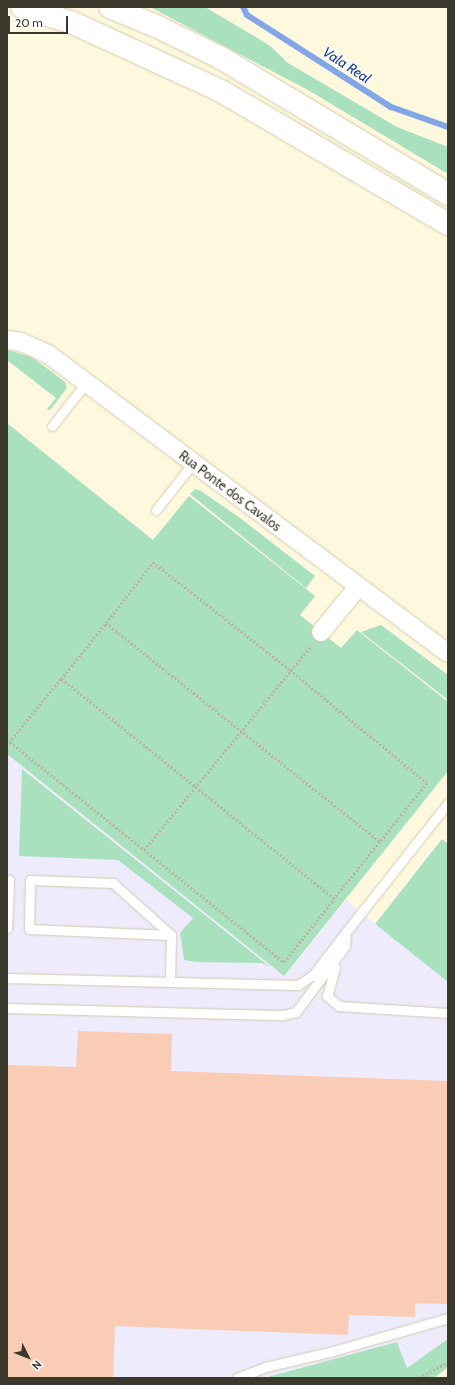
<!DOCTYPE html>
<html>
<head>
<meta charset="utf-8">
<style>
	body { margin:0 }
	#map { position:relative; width:455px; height:1385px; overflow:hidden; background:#fef8de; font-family:Cabin,sans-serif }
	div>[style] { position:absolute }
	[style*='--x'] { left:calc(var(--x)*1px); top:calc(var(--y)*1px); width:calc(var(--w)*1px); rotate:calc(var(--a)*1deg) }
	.industrial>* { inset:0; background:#eeebfd }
	.green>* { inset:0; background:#a9e1be }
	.stream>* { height:6px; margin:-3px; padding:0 3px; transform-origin:3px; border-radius:3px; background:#83a6e7 }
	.building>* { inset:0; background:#facbb5 }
	.path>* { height:2.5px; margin-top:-1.25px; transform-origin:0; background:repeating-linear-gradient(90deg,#bab5a0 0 2px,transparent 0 4px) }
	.roads { filter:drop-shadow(0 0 1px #d3ccac) drop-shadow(0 0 1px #d3ccac) }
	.lane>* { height:9px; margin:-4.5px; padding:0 4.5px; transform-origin:4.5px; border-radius:4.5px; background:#fff }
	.street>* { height:18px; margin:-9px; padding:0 9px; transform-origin:9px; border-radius:9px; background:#fff }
	.highway>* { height:22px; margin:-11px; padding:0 11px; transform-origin:11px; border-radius:11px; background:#fff }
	span { translate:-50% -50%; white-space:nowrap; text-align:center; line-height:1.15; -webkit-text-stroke:3px #fff; paint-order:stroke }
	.street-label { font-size:13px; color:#3b382c }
	.water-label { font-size:14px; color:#193e8a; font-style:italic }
	.frame { position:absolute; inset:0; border:8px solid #3b382c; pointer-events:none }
	.north { position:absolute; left:8px; top:1337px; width:40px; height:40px; -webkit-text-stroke:3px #fff; paint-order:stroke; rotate:132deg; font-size:11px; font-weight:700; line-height:16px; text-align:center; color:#3b382c }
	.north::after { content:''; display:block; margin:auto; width:14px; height:18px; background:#3b382c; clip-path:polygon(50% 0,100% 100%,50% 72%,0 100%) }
	.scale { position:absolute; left:8px; top:16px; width:60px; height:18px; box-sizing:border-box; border:2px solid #3b382c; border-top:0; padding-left:5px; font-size:12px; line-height:14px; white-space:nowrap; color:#3b382c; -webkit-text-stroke:3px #fff; paint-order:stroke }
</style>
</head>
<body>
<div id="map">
	<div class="industrial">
		<div style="clip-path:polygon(7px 754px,284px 976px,346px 900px,448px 982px,448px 1339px,420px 1361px,407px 1368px,397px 1342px,264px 1378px,7px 1378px)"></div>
	</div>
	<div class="green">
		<div style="clip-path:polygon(150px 7px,205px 7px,269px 45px,288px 63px,397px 127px,448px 147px,448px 174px,308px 90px)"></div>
		<div style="clip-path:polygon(7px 350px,32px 357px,65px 382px,67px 388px,50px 410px,47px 409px,56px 398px,7px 360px)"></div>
		<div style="clip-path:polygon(7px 423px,153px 540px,189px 496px,315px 596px,300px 615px,321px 632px,341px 648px,357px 630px,448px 702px,448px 771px,284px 976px,7px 754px)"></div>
		<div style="clip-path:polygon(195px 489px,201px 491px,240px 518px,315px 576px,306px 588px,190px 494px)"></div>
		<div style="clip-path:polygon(381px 625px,448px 675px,448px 700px,361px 632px)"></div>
		<div style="clip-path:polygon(22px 769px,270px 967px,262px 963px,196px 962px,184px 960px,180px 933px,193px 918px,118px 860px,19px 856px)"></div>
		<div style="clip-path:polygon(442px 839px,448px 844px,448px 982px,375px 924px)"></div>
		<div style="clip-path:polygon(448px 1339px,448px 1367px,434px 1378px,264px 1378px,397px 1342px,407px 1368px)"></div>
	</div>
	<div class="stream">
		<div style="--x:243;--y:7;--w:9;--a:63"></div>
		<div style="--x:247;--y:15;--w:171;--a:32.6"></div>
		<div style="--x:391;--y:107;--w:60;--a:19.3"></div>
	</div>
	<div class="building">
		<div style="clip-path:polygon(78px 1031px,172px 1034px,171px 1071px,448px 1081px,448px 1304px,415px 1303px,415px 1317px,349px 1315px,348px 1335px,115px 1326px,113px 1378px,7px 1378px,7px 1065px,76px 1067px)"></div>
	</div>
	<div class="path">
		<div style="--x:106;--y:623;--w:351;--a:38.6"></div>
		<div style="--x:380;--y:842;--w:73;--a:128.9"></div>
		<div style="--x:334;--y:899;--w:351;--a:-141.1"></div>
		<div style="--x:61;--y:679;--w:72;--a:-51.2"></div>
		<div style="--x:106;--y:623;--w:77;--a:-52.4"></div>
		<div style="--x:153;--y:562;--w:174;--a:38.2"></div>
		<div style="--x:290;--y:670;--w:178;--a:39.5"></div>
		<div style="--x:427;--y:783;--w:75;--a:128.5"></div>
		<div style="--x:61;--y:679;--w:81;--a:129"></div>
		<div style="--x:10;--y:742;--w:351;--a:38.8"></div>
		<div style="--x:284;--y:962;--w:80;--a:-51.6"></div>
		<div style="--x:144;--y:850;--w:262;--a:-50.7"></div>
		<div style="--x:419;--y:1378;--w:33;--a:-29"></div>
	</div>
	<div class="roads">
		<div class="lane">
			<div style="--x:52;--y:426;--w:55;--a:-51.7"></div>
			<div style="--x:156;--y:510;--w:60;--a:-51.8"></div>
			<div style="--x:7;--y:880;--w:2;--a:0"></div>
			<div style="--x:9;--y:880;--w:48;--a:92.4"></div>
			<div style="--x:335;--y:967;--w:30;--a:105"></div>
			<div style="--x:327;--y:996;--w:16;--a:40"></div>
			<div style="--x:339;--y:1006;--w:109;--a:3.7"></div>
			<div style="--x:7;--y:978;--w:291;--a:1.4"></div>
			<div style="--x:298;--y:985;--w:18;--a:-34"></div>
			<div style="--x:313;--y:975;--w:54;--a:-52.5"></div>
			<div style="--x:170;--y:982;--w:47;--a:-88.8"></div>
			<div style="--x:171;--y:935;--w:142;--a:-177.6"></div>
			<div style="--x:29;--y:929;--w:49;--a:-88.8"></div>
			<div style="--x:30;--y:880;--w:83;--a:2.1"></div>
			<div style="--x:113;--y:883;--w:78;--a:41.9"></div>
			<div style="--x:7;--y:1008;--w:276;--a:1.5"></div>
			<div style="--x:283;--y:1015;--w:13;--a:-13"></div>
			<div style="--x:296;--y:1012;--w:82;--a:-53.4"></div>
			<div style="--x:345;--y:946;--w:14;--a:-86"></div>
			<div style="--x:346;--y:932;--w:164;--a:-51.7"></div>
			<div style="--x:237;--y:1378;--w:30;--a:-21"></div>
			<div style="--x:265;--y:1367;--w:70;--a:-13.2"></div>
			<div style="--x:333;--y:1351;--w:120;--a:-16"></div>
		</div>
		<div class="street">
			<div style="--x:7;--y:340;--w:14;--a:8"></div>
			<div style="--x:21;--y:342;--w:30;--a:24"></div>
			<div style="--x:48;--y:354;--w:499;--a:36.8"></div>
			<div style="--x:321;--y:632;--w:58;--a:-50.6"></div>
		</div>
		<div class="highway">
			<div style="--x:22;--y:7;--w:53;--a:17.4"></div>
			<div style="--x:73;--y:23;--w:163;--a:24.7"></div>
			<div style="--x:221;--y:91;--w:263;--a:30.4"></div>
			<div style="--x:110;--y:7;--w:52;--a:22.6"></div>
			<div style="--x:158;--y:27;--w:70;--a:26.2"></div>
			<div style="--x:221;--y:58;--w:265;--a:30.9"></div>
		</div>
	</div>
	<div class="street-label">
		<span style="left:230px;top:491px;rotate:37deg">Rua Ponte dos Cavalos</span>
	</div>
	<div class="water-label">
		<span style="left:347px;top:65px;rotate:33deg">Vala Real</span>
	</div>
	<div class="frame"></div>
	<div class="north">N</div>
	<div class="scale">20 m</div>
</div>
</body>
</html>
